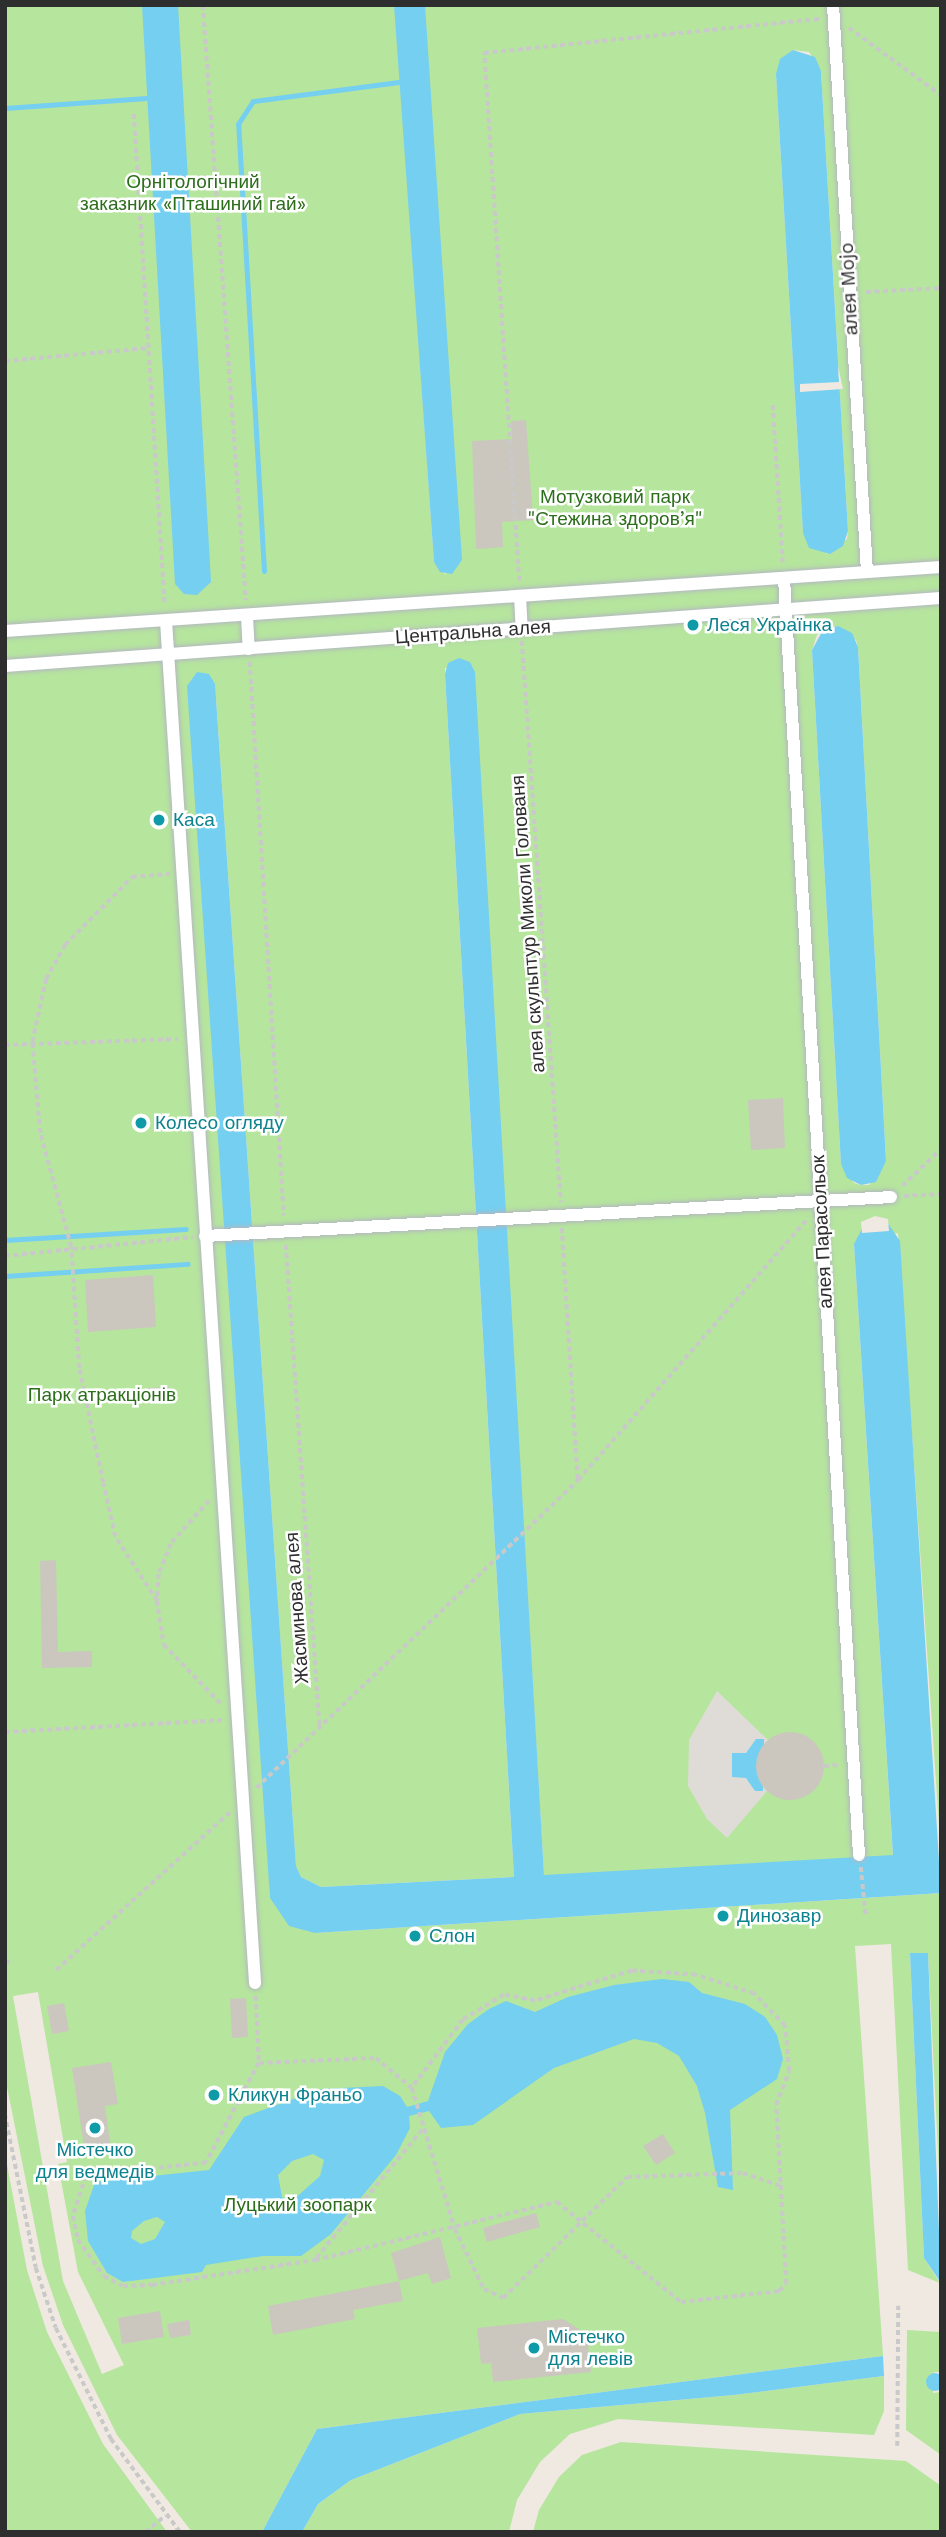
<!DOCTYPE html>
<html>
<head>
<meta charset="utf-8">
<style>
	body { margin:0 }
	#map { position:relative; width:946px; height:2537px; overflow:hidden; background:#efe9e1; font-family:"Work Sans",sans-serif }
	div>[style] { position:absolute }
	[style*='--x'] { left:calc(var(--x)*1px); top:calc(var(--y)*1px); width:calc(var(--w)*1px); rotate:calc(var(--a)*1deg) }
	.green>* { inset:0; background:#b6e59e }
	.plaza>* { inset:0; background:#dfdcd8 }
	.water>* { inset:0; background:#75cff0 }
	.round { border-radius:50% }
	.pier>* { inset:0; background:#efe9e1 }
	.stream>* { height:5px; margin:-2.5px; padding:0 2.5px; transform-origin:2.5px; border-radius:2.5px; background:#75cff0 }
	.building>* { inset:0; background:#cbc7bf }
	.path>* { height:3.5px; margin-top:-1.75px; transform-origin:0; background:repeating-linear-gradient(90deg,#c9c9c9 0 5px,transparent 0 8.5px) }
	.roads { filter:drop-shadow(0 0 2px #b4b7c1) drop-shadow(0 0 2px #b4b7c1) }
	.pedestrian>* { height:12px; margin:-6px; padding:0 6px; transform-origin:6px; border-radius:6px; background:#fff }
	.dots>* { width:19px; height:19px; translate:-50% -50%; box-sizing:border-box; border:4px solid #fff; border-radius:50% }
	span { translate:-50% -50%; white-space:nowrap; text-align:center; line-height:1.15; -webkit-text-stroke:5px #fff; paint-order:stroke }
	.park-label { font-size:19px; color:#2c6e1b }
	.street-label { font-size:19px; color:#2e2e2e }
	.culture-label { font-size:19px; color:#0d838f }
	.left { translate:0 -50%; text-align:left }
	.frame { position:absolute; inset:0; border:7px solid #2e2e2e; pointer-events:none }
</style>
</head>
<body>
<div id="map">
	<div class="green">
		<div style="clip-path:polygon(evenodd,5px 5px,941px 5px,941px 1853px,898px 1233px,854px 1244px,893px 1856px,544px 1876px,473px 667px,445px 668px,445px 674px,514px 1877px,321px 1887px,301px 1877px,296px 1867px,215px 684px,270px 1898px,315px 1933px,941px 1893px,941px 2210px,928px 1953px,910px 1953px,924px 2258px,940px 2283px,908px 2270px,891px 1944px,855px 1946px,883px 2356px,317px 2429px,262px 2532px,192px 2532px,117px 2435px,63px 2325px,43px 2266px,5px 2077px,5px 5px,793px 50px,809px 52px,821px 71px,848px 531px,847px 539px,827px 554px,803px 533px,776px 74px,793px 50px,5px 5px,420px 363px,446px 575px,434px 562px,420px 363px,5px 5px,830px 626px,856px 640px,858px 647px,886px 1161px,869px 1185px,861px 1185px,854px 1183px,841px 1164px,812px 650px,817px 635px,830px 626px,5px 5px,38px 1992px,67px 2162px,58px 2164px,78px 2272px,124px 2365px,102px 2374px,63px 2281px,13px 1996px,38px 1992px)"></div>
		<div style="clip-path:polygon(5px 2154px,27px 2270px,47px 2332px,103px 2444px,167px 2532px,5px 2532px)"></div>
		<div style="clip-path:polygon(907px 2330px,941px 2332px,941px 2372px,934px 2372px,933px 2393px,941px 2392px,941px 2455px,906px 2430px)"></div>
		<div style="clip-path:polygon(884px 2376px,884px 2411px,874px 2435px,618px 2419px,570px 2434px,540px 2462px,517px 2500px,509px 2532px,302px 2532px,318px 2504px,351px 2480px,520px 2414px,734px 2395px)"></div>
		<div style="clip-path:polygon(621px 2442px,906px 2461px,941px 2486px,941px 2532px,533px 2532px,539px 2510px,559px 2477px,582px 2455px)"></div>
	</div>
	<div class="plaza">
		<div style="clip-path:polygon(evenodd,717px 1691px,768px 1740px,767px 1791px,727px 1838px,707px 1819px,688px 1786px,689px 1740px,717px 1691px,732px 1753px,746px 1753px,749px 1783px,747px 1778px,732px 1753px)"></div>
	</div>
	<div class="water">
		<div style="clip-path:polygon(142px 5px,178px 5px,211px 582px,197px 595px,184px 594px,175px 584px)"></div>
		<div style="clip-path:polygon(394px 5px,425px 5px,462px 560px,452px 574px,440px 572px,434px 562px)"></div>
		<div style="clip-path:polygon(793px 50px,815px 57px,821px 71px,848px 531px,843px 546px,830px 554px,809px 548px,803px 533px,776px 74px,780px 59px)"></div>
		<div style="clip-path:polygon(838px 626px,852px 633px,858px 647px,886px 1161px,876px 1182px,861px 1185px,847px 1178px,841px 1164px,812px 650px,823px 630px)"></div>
		<div style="clip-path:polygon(459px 658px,470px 662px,475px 672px,544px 1875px,893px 1855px,854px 1244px,865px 1223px,887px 1222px,900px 1241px,941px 1893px,315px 1933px,289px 1926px,270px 1898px,187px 686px,197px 672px,209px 674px,215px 684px,296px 1866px,301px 1877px,321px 1887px,514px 1877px,445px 674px,448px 663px)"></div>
		<div style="clip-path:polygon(756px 1739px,764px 1739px,763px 1791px,755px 1791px,746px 1778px,732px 1777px,732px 1753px,746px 1753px)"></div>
		<div style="clip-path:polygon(910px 1953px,928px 1953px,941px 2283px,924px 2258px)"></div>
		<div style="clip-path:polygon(evenodd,662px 1979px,689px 1982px,702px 1993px,745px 2004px,765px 2017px,777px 2035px,783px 2059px,777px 2079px,730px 2110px,733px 2190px,718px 2187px,705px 2113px,697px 2086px,679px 2056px,657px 2043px,634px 2039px,554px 2068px,473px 2125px,441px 2128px,429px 2111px,409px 2116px,410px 2128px,396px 2155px,331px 2234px,301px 2256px,263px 2256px,206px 2265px,202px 2272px,123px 2282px,107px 2273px,88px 2241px,85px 2211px,95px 2182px,209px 2170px,244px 2117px,321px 2089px,383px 2086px,400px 2096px,407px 2107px,428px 2101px,445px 2052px,468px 2024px,489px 2009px,506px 2001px,535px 2012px,568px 1997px,614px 1985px,662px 1979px,313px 2154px,324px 2160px,320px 2176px,292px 2201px,282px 2197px,278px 2175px,292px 2161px,313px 2154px,662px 1979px,157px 2217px,165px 2222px,155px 2239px,141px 2244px,131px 2238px,132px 2231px,144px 2221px,157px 2217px)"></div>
		<div style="clip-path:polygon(883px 2356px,884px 2376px,734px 2395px,520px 2414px,351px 2480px,318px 2504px,302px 2532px,262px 2532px,317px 2429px)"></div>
		<div class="round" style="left:926px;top:2373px;width:18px;height:18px"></div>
	</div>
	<div class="pier">
		<div style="clip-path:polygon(838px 366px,843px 389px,800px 392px,800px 384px,839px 382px)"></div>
		<div style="clip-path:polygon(875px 1216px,888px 1219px,889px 1231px,862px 1233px,861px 1222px)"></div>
	</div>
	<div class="stream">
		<div style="--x:5;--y:108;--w:142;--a:-4"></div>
		<div style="--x:264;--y:571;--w:448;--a:-93.3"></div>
		<div style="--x:238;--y:124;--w:27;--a:-57"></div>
		<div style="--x:253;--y:101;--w:147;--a:-7.4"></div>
		<div style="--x:5;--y:1240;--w:181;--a:-3.5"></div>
		<div style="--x:5;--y:1276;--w:183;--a:-3.8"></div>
	</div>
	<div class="building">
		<div style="clip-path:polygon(526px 420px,533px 520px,502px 522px,503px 547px,476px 549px,472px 441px,512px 439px,511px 421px)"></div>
		<div style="clip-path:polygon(783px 1098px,785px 1148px,751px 1150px,748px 1100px)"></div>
		<div style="clip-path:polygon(153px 1275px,156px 1327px,88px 1332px,85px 1280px)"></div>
		<div style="clip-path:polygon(169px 1387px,170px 1400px,149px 1402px,148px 1388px)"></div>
		<div style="clip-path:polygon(56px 1560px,58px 1652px,92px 1651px,92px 1667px,42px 1668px,40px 1561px)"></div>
		<div class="round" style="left:756px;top:1732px;width:68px;height:68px"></div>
		<div style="clip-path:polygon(246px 1998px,248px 2037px,232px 2038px,230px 1999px)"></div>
		<div style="clip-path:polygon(64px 2003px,69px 2031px,52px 2034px,47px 2006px)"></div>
		<div style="clip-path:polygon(111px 2062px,118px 2104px,105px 2106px,111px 2149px,85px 2153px,72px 2068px)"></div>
		<div style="clip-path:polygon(663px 2134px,675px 2153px,656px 2165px,643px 2146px)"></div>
		<div style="clip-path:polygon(536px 2213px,540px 2227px,487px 2242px,483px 2228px)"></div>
		<div style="clip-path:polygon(440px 2237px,451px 2278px,432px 2284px,428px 2273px,399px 2281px,391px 2253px)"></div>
		<div style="clip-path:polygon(399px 2281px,403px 2301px,353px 2310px,355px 2319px,273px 2335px,268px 2306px)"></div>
		<div style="clip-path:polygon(160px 2311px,164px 2337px,122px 2344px,118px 2318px)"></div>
		<div style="clip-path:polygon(563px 2319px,587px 2334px,591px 2372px,493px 2382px,491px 2363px,481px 2364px,477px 2328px)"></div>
		<div style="clip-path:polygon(189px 2320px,191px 2335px,170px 2338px,167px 2324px)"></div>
	</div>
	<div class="path">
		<div style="--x:203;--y:5;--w:597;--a:85.87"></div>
		<div style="--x:849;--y:28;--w:114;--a:36.1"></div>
		<div style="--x:134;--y:114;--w:492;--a:86.4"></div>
		<div style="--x:866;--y:292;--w:75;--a:-3.1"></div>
		<div style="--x:5;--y:361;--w:144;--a:-5.2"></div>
		<div style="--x:773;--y:405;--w:160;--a:86.4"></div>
		<div style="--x:519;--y:581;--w:529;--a:-93.79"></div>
		<div style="--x:484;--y:53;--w:338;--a:-5.8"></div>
		<div style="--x:522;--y:641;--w:563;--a:86.03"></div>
		<div style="--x:250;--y:662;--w:555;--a:86.49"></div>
		<div style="--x:5;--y:1045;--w:173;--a:-2"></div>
		<div style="--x:902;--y:1186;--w:54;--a:-43.5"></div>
		<div style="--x:904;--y:1196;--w:37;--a:-3"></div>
		<div style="--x:562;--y:1228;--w:252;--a:86.4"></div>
		<div style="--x:286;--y:1245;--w:485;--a:86"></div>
		<div style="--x:5;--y:1256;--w:189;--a:-5.8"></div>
		<div style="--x:209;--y:1501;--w:57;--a:131.5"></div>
		<div style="--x:171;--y:1544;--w:32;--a:112"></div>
		<div style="--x:159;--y:1574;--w:27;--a:94"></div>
		<div style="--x:157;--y:1601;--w:45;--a:81"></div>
		<div style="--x:164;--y:1645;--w:83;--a:46"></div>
		<div style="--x:157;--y:1601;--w:77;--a:-123.3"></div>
		<div style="--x:115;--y:1537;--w:55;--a:-102.5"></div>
		<div style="--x:103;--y:1483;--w:117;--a:-101.8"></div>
		<div style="--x:79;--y:1368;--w:121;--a:-93.8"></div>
		<div style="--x:71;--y:1247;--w:118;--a:-105.2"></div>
		<div style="--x:40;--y:1133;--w:91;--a:-95"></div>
		<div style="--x:32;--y:1042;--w:65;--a:-77.5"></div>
		<div style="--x:46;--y:979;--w:39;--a:-61"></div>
		<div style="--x:65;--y:945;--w:95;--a:-45.4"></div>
		<div style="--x:132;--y:877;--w:38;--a:-5"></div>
		<div style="--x:5;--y:1732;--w:220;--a:-3.1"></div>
		<div style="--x:824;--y:1766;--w:14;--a:-4"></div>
		<div style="--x:256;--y:1788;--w:446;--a:-43.7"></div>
		<div style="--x:578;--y:1480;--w:349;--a:-48.7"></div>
		<div style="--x:861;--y:1867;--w:51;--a:84.4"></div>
		<div style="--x:5;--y:1962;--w:9;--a:-6"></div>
		<div style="--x:56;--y:1970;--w:235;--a:-42.2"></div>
		<div style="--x:256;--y:1996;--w:67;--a:87.4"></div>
		<div style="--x:259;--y:2063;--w:117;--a:-2.4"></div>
		<div style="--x:376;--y:2058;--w:47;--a:39.8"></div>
		<div style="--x:412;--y:2088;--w:147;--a:73"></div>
		<div style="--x:455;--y:2229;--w:67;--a:64.2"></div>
		<div style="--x:484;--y:2289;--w:21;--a:25"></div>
		<div style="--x:503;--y:2298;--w:173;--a:-44.3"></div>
		<div style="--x:627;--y:2177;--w:116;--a:-2"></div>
		<div style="--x:743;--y:2173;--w:40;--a:18.9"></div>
		<div style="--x:259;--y:2063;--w:113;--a:117.9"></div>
		<div style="--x:206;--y:2163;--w:121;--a:173.8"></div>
		<div style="--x:86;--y:2176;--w:42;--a:108"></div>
		<div style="--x:73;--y:2216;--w:25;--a:78"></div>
		<div style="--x:78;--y:2240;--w:44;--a:54.2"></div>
		<div style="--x:104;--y:2276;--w:21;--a:28"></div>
		<div style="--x:123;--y:2286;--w:29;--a:-2"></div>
		<div style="--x:152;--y:2285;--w:165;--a:-8.7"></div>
		<div style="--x:315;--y:2260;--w:249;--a:-13.5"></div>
		<div style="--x:557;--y:2202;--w:159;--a:38.9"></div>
		<div style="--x:681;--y:2302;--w:99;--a:-6.4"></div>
		<div style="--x:779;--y:2291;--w:10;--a:-45"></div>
		<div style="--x:786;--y:2284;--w:179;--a:-93.2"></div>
		<div style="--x:776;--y:2105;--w:36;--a:-69"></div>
		<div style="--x:789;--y:2071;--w:45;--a:-95.1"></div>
		<div style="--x:785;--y:2026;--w:45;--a:-134.1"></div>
		<div style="--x:754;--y:1994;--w:61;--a:-161.9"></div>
		<div style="--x:696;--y:1975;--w:64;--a:-176.4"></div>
		<div style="--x:632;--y:1971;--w:102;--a:162.8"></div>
		<div style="--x:535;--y:2001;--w:32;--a:-169"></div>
		<div style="--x:504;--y:1995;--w:48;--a:148.6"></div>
		<div style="--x:463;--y:2020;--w:85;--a:126.9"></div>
		<div style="--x:5;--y:2114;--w:157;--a:78.6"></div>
		<div style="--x:36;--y:2268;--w:63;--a:71.6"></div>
		<div style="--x:56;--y:2328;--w:124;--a:63.6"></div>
		<div style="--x:111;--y:2439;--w:116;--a:53.4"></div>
		<div style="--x:316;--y:2258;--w:166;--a:-50.4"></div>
		<div style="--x:897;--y:2446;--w:140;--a:-89.6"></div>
		<div style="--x:145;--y:2532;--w:26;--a:-39"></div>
	</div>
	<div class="roads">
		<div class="pedestrian">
			<div style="--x:833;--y:5;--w:568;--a:86.57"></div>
			<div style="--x:784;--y:578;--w:1279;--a:86.64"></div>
			<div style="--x:520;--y:596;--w:33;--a:87"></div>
			<div style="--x:247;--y:616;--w:33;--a:87"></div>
			<div style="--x:166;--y:621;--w:1365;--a:86.26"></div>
			<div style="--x:5;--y:631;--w:938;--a:-3.91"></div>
			<div style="--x:5;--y:666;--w:938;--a:-4.16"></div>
			<div style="--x:205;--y:1236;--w:687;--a:-3.25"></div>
		</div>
	</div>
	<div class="dots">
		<div style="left:693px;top:625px;background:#0f9aa8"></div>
		<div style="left:159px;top:820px;background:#0f9aa8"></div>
		<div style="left:141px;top:1123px;background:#0f9aa8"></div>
		<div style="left:723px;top:1916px;background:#0f9aa8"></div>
		<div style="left:415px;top:1936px;background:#0f9aa8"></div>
		<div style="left:214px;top:2095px;background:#0f9aa8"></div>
		<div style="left:95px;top:2128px;background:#0f9aa8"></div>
		<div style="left:534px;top:2348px;background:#0f9aa8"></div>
	</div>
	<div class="park-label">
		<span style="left:193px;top:193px">Орнітологічний<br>заказник «Пташиний гай»</span>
		<span style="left:615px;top:508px">Мотузковий парк<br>"Стежина здоров’я"</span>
		<span style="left:102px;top:1395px">Парк атракціонів</span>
		<span style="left:298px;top:2205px">Луцький зоопарк</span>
	</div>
	<div class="street-label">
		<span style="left:849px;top:289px;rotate:-93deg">алея Mojo</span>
		<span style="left:473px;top:632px;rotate:-4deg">Центральна алея</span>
		<span style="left:528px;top:924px;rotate:-94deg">алея скульптур Миколи Голованя</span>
		<span style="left:822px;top:1232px;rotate:-93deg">алея Парасольок</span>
		<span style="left:297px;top:1608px;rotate:-94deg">Жасминова алея</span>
	</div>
	<div class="culture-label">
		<span class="left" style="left:707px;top:625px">Леся Українка</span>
		<span class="left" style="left:173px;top:820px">Каса</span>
		<span class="left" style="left:155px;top:1123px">Колесо огляду</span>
		<span class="left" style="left:737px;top:1916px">Динозавр</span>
		<span class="left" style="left:429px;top:1936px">Слон</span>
		<span class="left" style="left:228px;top:2095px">Кликун Франьо</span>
		<span style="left:95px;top:2161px">Містечко<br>для ведмедів</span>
		<span class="left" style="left:548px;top:2348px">Містечко<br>для левів</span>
	</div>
	<div class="frame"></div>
</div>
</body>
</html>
